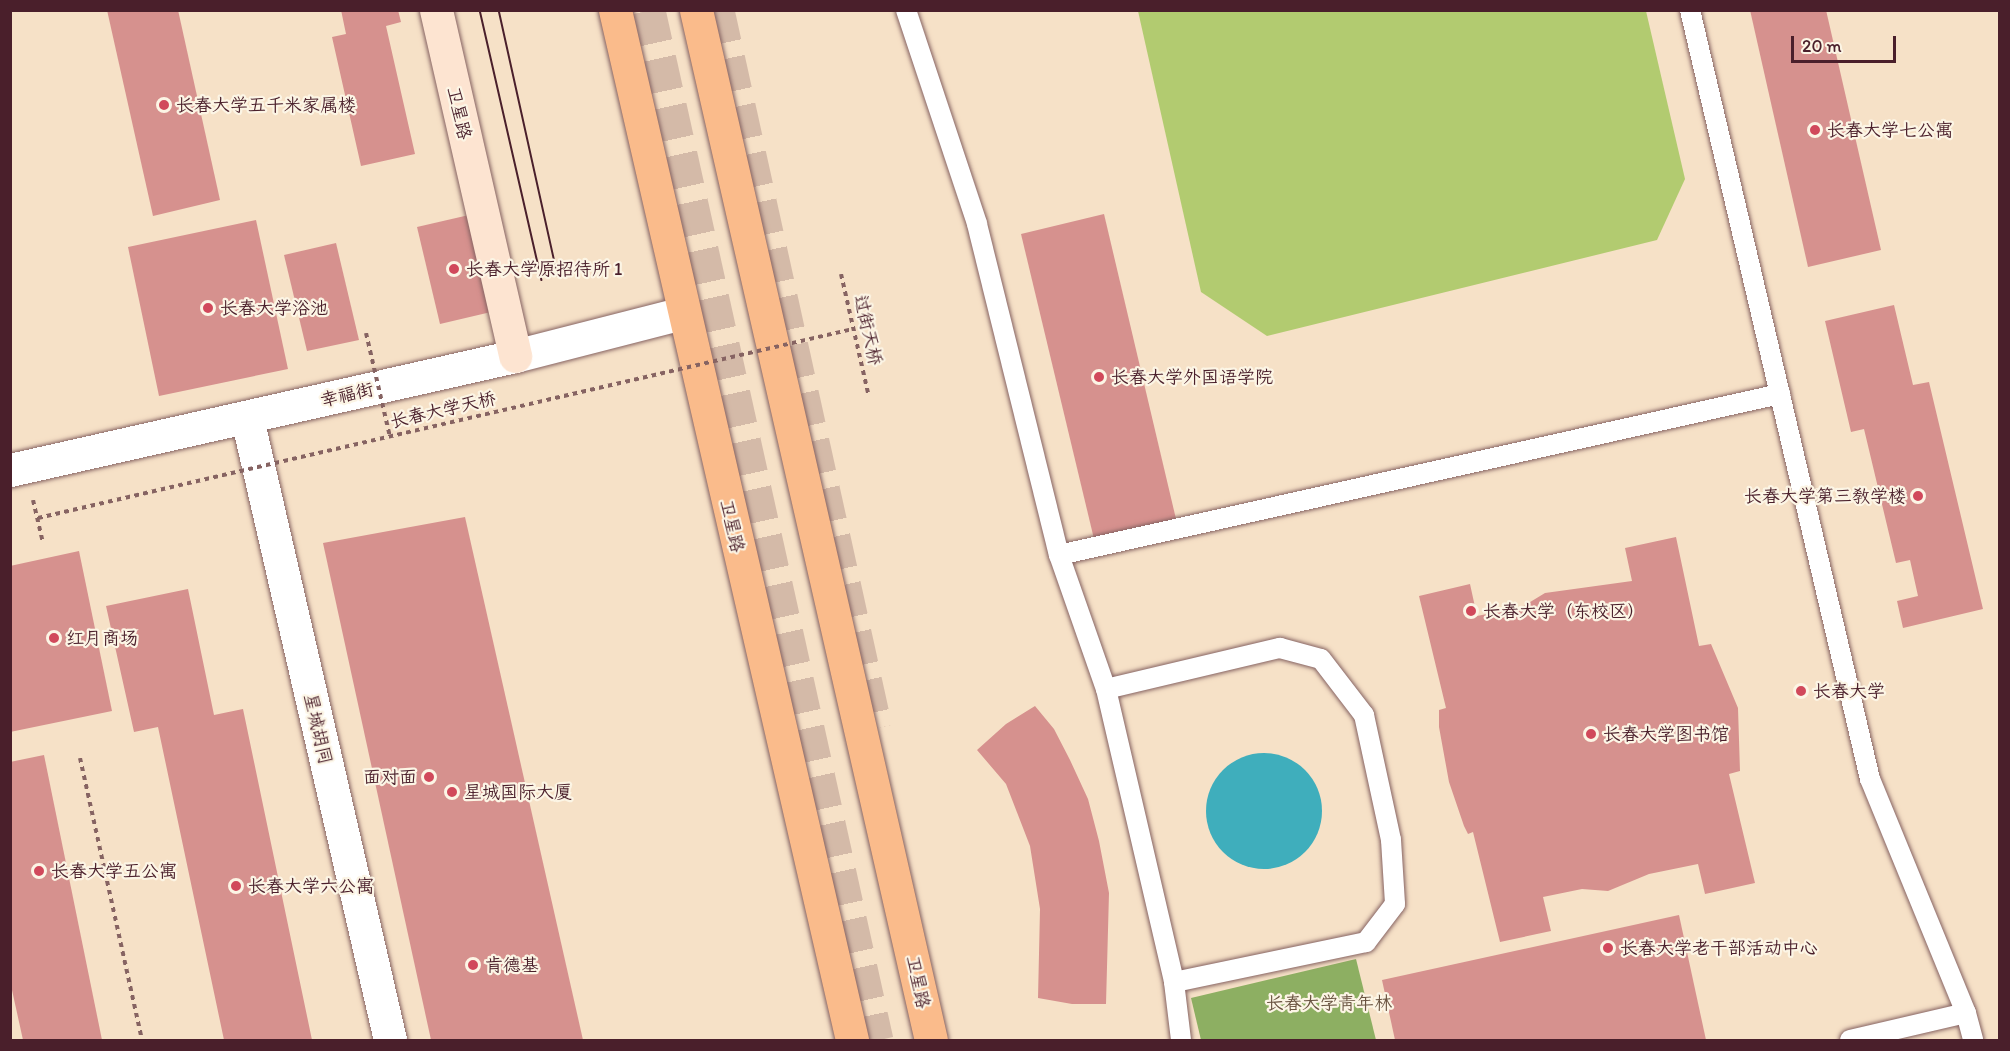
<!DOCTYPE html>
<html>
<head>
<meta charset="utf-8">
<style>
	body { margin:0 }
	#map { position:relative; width:2010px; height:1051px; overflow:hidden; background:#f6e1c7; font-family:Itim,"LXGW WenKai TC",sans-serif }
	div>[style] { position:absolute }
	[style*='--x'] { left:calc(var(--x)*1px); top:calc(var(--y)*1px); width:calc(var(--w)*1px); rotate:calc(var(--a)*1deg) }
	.green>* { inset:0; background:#b2cb70 }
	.forest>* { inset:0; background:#8daf62 }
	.water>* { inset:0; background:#3faebc }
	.round { border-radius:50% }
	.building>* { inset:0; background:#d6918e }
	.trunk-tunnel>* { height:33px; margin-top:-16.5px; transform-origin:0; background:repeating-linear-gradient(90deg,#d4baa8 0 33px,transparent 0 49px) }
	.path>* { height:4px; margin-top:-2px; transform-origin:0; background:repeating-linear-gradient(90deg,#866362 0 4.5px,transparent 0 9px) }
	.roads { filter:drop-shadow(0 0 2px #866362) drop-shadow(0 0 2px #866362) }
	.service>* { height:20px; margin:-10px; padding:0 10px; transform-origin:10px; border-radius:10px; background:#fff }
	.minor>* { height:33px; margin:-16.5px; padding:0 16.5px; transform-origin:16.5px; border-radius:16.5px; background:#fff }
	.tertiary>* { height:33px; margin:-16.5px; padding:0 16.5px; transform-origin:16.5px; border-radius:16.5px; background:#fff }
	.secondary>* { height:33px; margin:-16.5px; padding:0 16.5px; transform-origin:16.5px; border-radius:16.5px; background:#fde4d1 }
	.primary>* { height:33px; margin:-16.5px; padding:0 16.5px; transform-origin:16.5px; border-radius:16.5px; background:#fabb8b }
	.tram>* { height:1.5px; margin:-0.75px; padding:0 0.75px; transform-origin:0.75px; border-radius:0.75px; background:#4a1f2b }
	.path-bridge>* { height:4px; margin-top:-2px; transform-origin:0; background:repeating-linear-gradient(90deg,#866362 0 4.5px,transparent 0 9px) }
	.dots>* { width:16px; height:16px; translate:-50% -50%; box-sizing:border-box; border:3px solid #fcf5e5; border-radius:50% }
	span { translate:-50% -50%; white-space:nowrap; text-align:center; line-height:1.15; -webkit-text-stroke:4.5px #fcf5e5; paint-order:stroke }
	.poi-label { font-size:18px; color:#4a1f2b }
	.left { translate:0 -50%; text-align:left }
	.right { translate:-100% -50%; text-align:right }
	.street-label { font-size:18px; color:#4a1f2b }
	.park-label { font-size:18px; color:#695340 }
	.frame { position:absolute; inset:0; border:12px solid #4a1f2b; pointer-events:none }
	.scale { position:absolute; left:1791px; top:36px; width:105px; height:27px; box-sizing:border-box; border:3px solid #4a1f2b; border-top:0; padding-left:8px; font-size:18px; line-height:21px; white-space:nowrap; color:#4a1f2b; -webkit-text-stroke:4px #fcf5e5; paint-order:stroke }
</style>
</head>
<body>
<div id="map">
	<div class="green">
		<div style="clip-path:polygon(1138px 11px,1646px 11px,1685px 179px,1657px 240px,1267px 336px,1201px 292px)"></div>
	</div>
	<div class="forest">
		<div style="clip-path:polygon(1356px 959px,1376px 1040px,1201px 1040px,1191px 998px)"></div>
	</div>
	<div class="water">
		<div class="round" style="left:1206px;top:753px;width:116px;height:116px"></div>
	</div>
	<div class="building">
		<div style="clip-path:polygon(107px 10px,178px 10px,220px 200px,153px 216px)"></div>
		<div style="clip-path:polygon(341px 10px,398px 10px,401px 22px,386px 26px,415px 154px,361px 166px,332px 37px,346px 34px)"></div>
		<div style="clip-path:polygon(1750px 10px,1826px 10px,1881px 250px,1808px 267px)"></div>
		<div style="clip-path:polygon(1104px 214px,1176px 519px,1094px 539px,1021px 234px)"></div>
		<div style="clip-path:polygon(469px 215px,491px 312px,440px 324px,417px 227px)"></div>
		<div style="clip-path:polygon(256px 220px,288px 369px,159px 396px,128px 247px)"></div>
		<div style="clip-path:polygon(336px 243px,359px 340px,307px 351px,284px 255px)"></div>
		<div style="clip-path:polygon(1894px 305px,1913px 385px,1929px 382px,1983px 609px,1903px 628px,1897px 601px,1918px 596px,1910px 560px,1896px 563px,1864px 429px,1851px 432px,1825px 321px)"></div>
		<div style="clip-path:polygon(465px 517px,583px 1040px,431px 1040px,323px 543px)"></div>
		<div style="clip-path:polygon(1676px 537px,1699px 646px,1711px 644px,1738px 708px,1740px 771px,1729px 774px,1755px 883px,1705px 894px,1698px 864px,1649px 874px,1608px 891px,1582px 889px,1543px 897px,1551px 931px,1500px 942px,1473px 832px,1468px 834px,1464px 826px,1449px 782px,1439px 727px,1439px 710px,1446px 708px,1419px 596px,1470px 584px,1477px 616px,1522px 607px,1545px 593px,1632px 581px,1625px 548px)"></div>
		<div style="clip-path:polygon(79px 551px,112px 711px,10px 732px,10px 566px)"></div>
		<div style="clip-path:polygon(188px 589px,214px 715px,243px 709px,312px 1040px,224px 1040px,158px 727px,134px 732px,106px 606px)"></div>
		<div style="clip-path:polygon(1035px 706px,1054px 729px,1070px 760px,1088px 799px,1099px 841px,1109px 893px,1106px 1004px,1072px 1004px,1038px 998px,1040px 909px,1030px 846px,1006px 784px,977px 750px,1006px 724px)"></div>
		<div style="clip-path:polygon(44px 755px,102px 1040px,23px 1040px,10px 981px,10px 762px)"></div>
		<div style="clip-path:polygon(1679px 915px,1706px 1040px,1395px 1040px,1382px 980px)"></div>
	</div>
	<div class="trunk-tunnel">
		<div style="--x:649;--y:10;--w:1055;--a:77.52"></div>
		<div style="--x:718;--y:10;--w:735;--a:77.59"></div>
	</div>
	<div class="path">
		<div style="--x:841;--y:274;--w:122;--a:77.2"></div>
		<div style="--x:33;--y:500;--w:44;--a:76.9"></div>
		<div style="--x:80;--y:758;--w:289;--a:77.6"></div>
	</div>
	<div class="roads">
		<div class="service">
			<div style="--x:906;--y:10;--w:225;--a:71.6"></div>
			<div style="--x:977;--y:224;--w:341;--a:76.1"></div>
			<div style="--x:1059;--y:555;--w:142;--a:70.7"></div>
			<div style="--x:1106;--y:689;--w:301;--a:76.9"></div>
			<div style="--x:1174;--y:982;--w:58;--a:83.1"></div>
			<div style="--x:1690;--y:10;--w:790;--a:76.83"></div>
			<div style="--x:1870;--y:779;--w:253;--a:67.7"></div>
			<div style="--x:1966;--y:1013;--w:28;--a:75"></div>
			<div style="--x:1059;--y:555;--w:739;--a:-12.59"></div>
			<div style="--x:1106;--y:689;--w:179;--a:-13.3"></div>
			<div style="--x:1280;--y:648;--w:42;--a:15"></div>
			<div style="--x:1321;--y:659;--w:71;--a:52.5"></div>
			<div style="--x:1364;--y:715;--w:128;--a:77.8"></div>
			<div style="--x:1391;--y:840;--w:64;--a:86.4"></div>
			<div style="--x:1395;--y:904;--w:48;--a:127.3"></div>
			<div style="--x:1366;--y:942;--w:196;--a:168.2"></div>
			<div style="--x:1850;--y:1040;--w:119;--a:-13.1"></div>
		</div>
		<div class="minor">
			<div style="--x:247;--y:418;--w:638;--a:77.05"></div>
		</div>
		<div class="tertiary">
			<div style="--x:10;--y:470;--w:518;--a:-12.72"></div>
			<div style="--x:515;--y:356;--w:173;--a:-14.4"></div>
		</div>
		<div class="secondary">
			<div style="--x:436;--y:10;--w:355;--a:77.1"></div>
		</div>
		<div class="primary">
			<div style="--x:615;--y:10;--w:1057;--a:77.04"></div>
			<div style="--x:696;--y:10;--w:1056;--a:77.15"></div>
		</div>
	</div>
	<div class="tram">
		<div style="--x:480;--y:10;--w:277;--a:77.1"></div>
		<div style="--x:499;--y:10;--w:272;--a:77.5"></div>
	</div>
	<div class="path-bridge">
		<div style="--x:366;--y:333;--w:107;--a:77"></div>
		<div style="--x:38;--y:518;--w:837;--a:-13.06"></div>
	</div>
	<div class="dots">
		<div style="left:164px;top:105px;background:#d1495b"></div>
		<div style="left:1815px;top:130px;background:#d1495b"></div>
		<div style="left:454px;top:269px;background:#d1495b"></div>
		<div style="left:208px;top:308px;background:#d1495b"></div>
		<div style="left:1099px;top:377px;background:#d1495b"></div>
		<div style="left:1918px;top:496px;background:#d1495b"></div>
		<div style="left:1471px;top:611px;background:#d1495b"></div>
		<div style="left:54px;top:638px;background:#d1495b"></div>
		<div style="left:1801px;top:691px;background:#d1495b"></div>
		<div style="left:1591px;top:734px;background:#d1495b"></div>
		<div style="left:429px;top:777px;background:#d1495b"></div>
		<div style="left:452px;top:792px;background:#d1495b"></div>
		<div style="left:39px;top:871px;background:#d1495b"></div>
		<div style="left:236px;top:886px;background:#d1495b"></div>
		<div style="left:1608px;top:948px;background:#d1495b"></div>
		<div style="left:473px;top:965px;background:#d1495b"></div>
	</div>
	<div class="poi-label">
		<span class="left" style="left:176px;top:105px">长春大学五千米家属楼</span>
		<span class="left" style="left:1827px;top:130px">长春大学七公寓</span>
		<span class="left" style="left:466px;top:269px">长春大学原招待所 1</span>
		<span class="left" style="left:220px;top:308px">长春大学浴池</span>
		<span class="left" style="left:1111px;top:377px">长春大学外国语学院</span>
		<span class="right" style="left:1906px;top:496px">长春大学第三教学楼</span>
		<span class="left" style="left:1483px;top:611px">长春大学（东校区）</span>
		<span class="left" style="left:66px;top:638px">红月商场</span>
		<span class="left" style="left:1813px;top:691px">长春大学</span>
		<span class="left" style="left:1603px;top:734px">长春大学图书馆</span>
		<span class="right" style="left:417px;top:777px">面对面</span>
		<span class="left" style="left:464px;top:792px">星城国际大厦</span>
		<span class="left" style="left:51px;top:871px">长春大学五公寓</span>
		<span class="left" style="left:248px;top:886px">长春大学六公寓</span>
		<span class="left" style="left:1620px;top:948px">长春大学老干部活动中心</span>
		<span class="left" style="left:485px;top:965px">肯德基</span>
	</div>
	<div class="street-label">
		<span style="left:459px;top:113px;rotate:77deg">卫星路</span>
		<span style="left:868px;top:330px;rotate:77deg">过街天桥</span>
		<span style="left:347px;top:395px;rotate:-13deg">幸福街</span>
		<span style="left:443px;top:410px;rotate:-13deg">长春大学天桥</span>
		<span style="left:732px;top:526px;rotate:77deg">卫星路</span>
		<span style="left:318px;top:729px;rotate:77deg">星城胡同</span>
		<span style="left:918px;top:982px;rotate:78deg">卫星路</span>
	</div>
	<div class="park-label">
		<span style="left:1329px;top:1003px">长春大学青年林</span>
	</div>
	<div class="frame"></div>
	<div class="scale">20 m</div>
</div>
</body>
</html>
